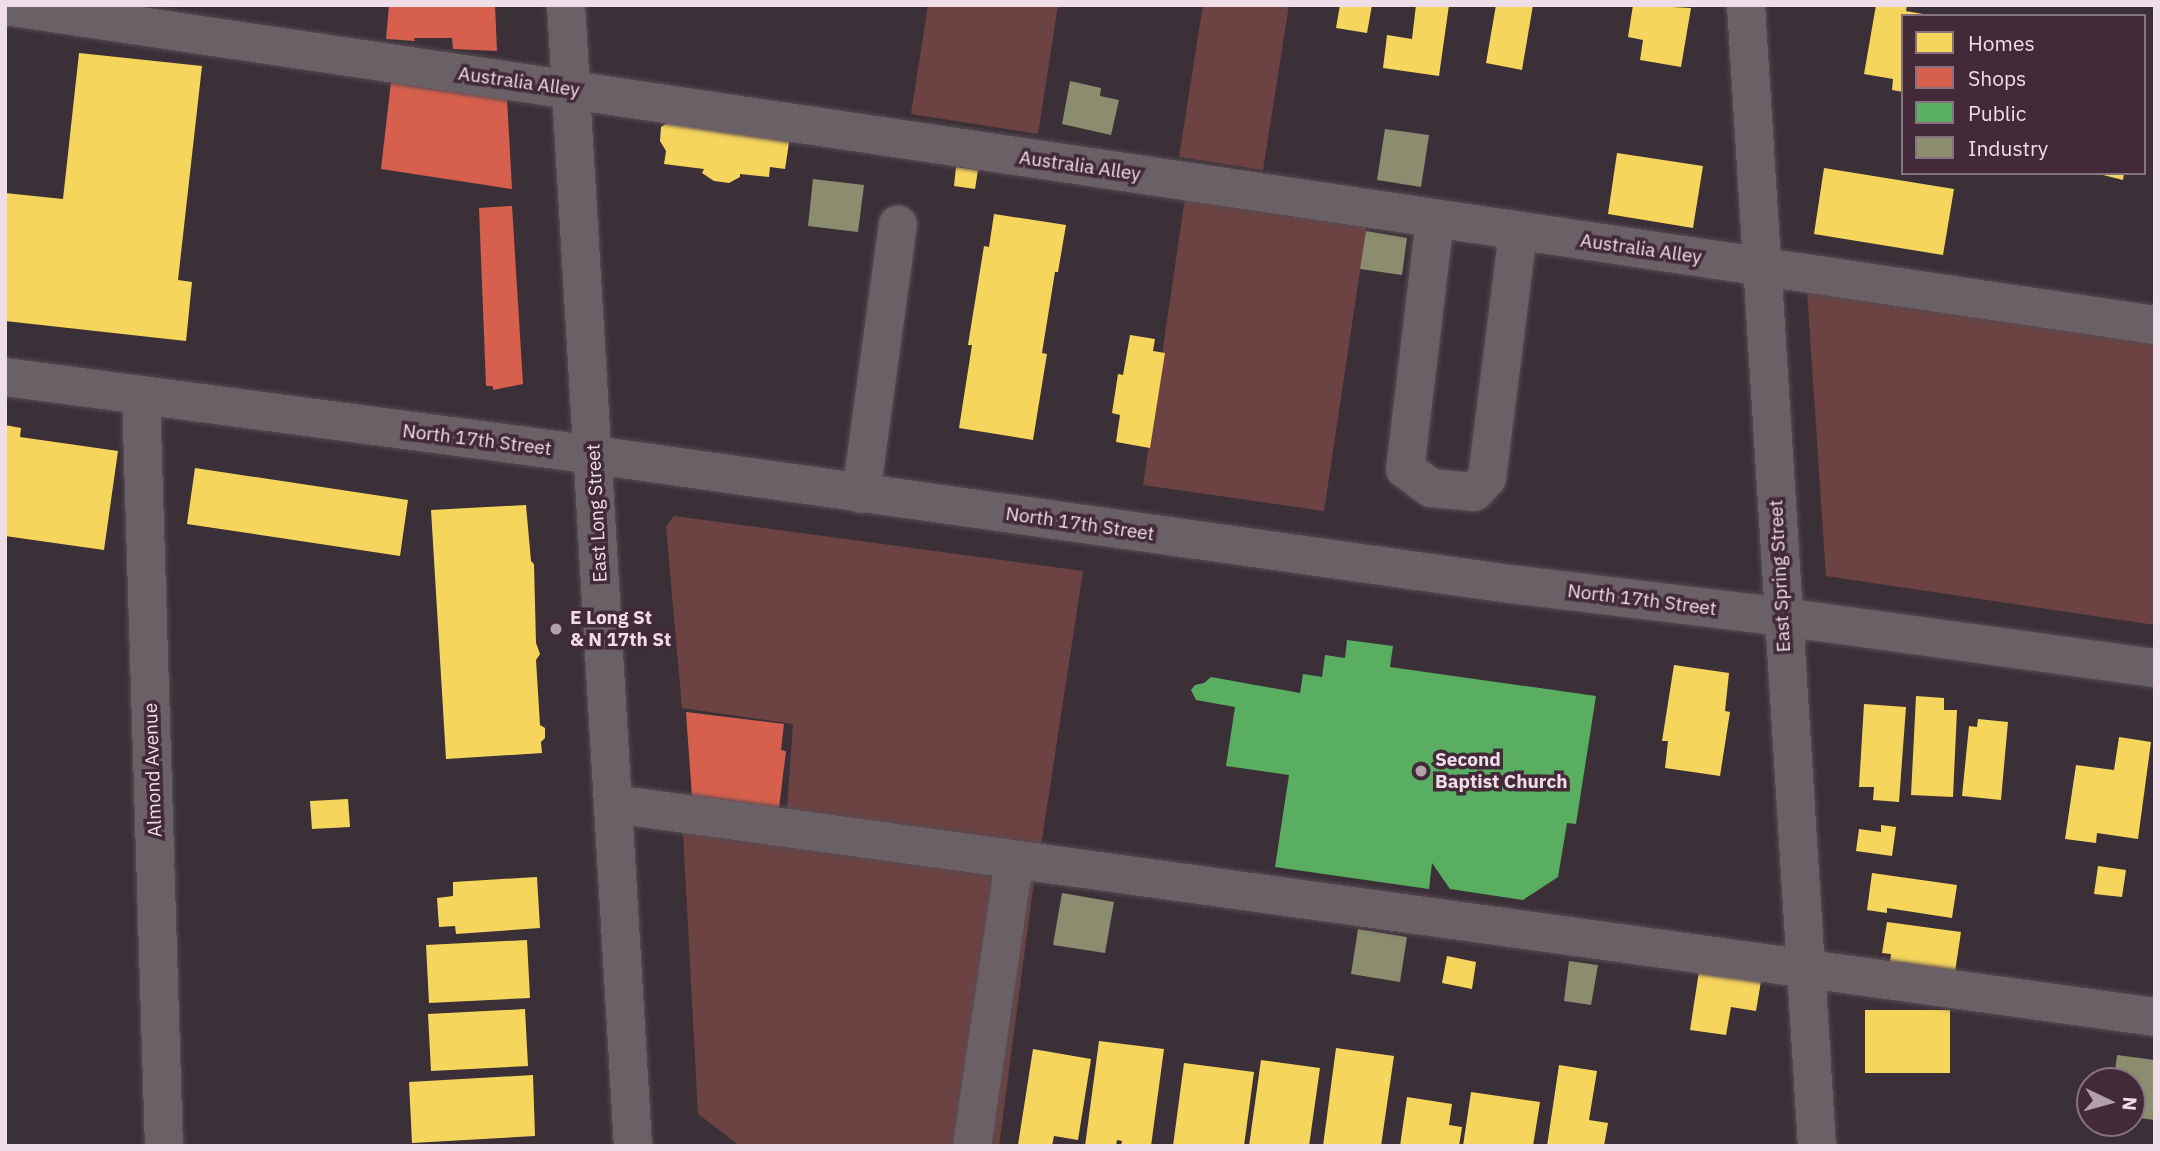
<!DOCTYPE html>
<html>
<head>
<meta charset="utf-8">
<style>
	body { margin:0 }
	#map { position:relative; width:2160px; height:1151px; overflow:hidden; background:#3c3038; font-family:"IBM Plex Sans",sans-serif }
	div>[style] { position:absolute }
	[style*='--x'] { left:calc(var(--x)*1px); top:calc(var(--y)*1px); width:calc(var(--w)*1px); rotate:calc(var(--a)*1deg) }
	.green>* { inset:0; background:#6c4342 }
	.homes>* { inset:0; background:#f6d55c }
	.shops>* { inset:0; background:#d6604d }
	.public>* { inset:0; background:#5aae61 }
	.industry>* { inset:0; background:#8c8c6e }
	.roads { filter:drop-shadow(0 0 2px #584c54) drop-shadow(0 0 2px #584c54) }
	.minor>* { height:38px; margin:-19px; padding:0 19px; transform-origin:19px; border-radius:19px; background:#6a6066 }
	.dots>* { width:19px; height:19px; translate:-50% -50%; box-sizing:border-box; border:4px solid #422a39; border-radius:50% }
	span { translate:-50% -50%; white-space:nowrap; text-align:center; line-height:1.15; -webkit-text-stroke:7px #422a39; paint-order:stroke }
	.street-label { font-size:19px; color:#efdee8 }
	.poi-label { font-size:19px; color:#efdee8; font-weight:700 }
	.left { translate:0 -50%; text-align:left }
	.frame { position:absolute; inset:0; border:7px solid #efdee8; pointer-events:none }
	.legend { position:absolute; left:1901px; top:14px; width:245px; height:161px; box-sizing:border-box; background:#422a39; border:2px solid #87727f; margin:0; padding:9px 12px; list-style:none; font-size:21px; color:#efdee8 }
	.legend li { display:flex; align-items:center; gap:14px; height:35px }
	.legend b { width:35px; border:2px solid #87727f }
	.north { position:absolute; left:2076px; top:1067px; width:70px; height:70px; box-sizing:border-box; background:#422a39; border:2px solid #87727f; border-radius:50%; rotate:95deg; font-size:19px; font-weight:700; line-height:28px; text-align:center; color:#efdee8 }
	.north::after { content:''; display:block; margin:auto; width:24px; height:32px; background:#b0a1aa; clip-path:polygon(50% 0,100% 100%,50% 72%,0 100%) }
</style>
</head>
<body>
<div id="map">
	<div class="green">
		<div style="clip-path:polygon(928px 5px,1058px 5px,1038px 134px,911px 114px)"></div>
		<div style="clip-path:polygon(1203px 5px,1289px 5px,1263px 170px,1179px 157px)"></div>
		<div style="clip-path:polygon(1185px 198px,1367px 224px,1324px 511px,1143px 485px)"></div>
		<div style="clip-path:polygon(1807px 290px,2155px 338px,2155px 625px,1826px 576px)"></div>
		<div style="clip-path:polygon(674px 516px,1083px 571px,1041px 846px,787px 809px,793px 724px,682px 708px,666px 527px)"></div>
		<div style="clip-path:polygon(683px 832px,1034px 881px,999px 1146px,740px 1146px,698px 1114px)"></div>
	</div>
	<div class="homes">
		<div style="clip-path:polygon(1340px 5px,1372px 5px,1367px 33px,1336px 28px)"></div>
		<div style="clip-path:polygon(1416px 5px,1449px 5px,1439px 76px,1383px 68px,1387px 35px,1412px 39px)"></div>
		<div style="clip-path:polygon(1496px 5px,1533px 5px,1522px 70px,1486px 63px)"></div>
		<div style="clip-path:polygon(1633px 5px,1691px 8px,1681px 67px,1640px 60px,1643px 40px,1628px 37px)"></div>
		<div style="clip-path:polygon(1876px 5px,1907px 5px,1906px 11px,1923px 14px,1903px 16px,1903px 92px,1892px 90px,1893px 79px,1864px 74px)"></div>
		<div style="clip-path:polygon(79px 53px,202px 66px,178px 280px,192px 282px,186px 341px,5px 321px,5px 193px,63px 199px)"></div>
		<div style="clip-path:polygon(670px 121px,790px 136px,785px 169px,770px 167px,769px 177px,740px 174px,740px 177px,729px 183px,714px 181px,702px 173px,704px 169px,664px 164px,666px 151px,660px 141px,661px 127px)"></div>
		<div style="clip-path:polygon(1617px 153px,1703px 166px,1693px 228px,1608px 214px)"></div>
		<div style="clip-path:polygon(956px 167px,978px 170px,975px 189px,954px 186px)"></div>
		<div style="clip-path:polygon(1824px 168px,1954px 189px,1943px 255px,1814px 234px)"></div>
		<div style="clip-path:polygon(2095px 173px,2124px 173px,2123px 180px)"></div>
		<div style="clip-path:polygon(994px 214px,1066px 225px,1058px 272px,1055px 272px,1042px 353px,1047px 354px,1033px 440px,959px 428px,972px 345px,968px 345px,984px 246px,989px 247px)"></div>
		<div style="clip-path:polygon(1130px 335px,1155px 339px,1153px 351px,1165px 353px,1150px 448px,1116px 442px,1120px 415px,1112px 413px,1118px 374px,1123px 375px)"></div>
		<div style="clip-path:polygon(5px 425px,21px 428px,20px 437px,118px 451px,104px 550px,5px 536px)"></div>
		<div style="clip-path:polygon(195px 468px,408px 500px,400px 556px,187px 524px)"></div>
		<div style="clip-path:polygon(526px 505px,531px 561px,534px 564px,536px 643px,540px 654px,536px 660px,540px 725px,545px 728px,545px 738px,541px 742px,542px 753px,446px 759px,431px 510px)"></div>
		<div style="clip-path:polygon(1674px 665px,1729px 673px,1725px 711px,1730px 712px,1720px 776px,1665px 768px,1668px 741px,1662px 741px)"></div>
		<div style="clip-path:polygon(1916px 696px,1944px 698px,1944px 710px,1957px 710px,1953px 797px,1911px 795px)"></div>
		<div style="clip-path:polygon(1864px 704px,1906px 707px,1899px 802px,1873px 800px,1874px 787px,1859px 787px)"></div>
		<div style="clip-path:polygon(1978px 719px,2008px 722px,2001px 800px,1962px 796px,1969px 726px,1977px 727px)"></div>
		<div style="clip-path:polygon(2119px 737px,2151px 742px,2138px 839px,2097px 833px,2096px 843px,2065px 839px,2076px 765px,2114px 770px)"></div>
		<div style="clip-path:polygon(348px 799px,350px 827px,312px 829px,310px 801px)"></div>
		<div style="clip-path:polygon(1881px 825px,1896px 827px,1892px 856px,1856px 851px,1859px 829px,1881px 832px)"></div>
		<div style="clip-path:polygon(2098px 866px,2126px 870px,2122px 897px,2094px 894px)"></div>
		<div style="clip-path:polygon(1872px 873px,1957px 885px,1952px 918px,1887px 908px,1887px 913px,1867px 910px)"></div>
		<div style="clip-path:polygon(537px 877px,540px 928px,456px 934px,455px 926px,439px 927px,437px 898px,453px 896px,453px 882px)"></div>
		<div style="clip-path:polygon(1887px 922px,1961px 932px,1955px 972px,1890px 962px,1891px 954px,1882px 953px)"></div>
		<div style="clip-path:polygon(527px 940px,530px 998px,429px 1003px,426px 945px)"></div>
		<div style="clip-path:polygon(1447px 956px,1476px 962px,1472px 989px,1442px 983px)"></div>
		<div style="clip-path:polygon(1699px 971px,1761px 981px,1756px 1011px,1731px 1007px,1726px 1035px,1690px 1030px)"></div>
		<div style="clip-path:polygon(525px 1009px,528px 1066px,431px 1071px,428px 1014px)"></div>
		<div style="clip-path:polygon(1865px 1010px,1950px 1010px,1950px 1073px,1865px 1073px)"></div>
		<div style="clip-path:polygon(1099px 1041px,1164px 1049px,1151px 1146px,1121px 1146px,1122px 1141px,1117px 1140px,1116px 1146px,1085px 1146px)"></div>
		<div style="clip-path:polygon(1336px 1048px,1394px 1056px,1381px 1146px,1323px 1146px)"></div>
		<div style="clip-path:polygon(1033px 1049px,1091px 1059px,1078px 1140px,1054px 1136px,1052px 1146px,1018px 1145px)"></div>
		<div style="clip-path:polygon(1261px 1060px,1320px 1068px,1309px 1146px,1249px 1146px)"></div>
		<div style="clip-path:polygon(1184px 1063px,1254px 1072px,1244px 1146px,1173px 1146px)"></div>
		<div style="clip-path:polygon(1559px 1065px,1597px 1071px,1589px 1120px,1608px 1123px,1604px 1146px,1547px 1146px)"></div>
		<div style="clip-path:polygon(533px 1075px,535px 1136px,412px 1143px,409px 1082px)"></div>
		<div style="clip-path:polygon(1471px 1092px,1540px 1102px,1533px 1146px,1463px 1146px)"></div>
		<div style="clip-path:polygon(1407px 1097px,1452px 1104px,1449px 1125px,1462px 1127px,1459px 1146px,1400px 1146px)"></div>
	</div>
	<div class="shops">
		<div style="clip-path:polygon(389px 5px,495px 5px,497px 51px,453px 49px,452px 38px,414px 38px,415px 41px,386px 39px)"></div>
		<div style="clip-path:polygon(391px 82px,507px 99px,512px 189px,381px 169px)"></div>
		<div style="clip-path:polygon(512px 206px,523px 384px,493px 390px,493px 386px,486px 386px,479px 208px)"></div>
		<div style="clip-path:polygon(686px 712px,784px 724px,781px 750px,786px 751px,779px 808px,692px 797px)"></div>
	</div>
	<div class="public">
		<div style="clip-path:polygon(1347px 640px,1393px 646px,1390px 667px,1596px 696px,1576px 824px,1567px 823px,1558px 877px,1523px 900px,1450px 889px,1432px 863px,1429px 889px,1275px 867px,1289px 775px,1226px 766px,1235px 707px,1196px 700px,1191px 690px,1195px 685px,1204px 683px,1211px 677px,1300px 693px,1303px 674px,1322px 677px,1325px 655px,1345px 658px)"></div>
	</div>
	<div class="industry">
		<div style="clip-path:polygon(1070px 81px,1101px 88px,1100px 96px,1119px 100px,1111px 135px,1062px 124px)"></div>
		<div style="clip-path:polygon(1385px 129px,1429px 135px,1421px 187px,1377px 180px)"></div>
		<div style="clip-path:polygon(813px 179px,864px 185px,858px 232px,808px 226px)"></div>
		<div style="clip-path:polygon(1366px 231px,1407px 238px,1402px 275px,1360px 269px)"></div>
		<div style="clip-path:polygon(1062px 893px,1114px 902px,1105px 953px,1053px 945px)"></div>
		<div style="clip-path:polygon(1358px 929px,1407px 937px,1400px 982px,1351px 974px)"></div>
		<div style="clip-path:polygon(1569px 961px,1598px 965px,1591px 1005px,1564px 1001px)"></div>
		<div style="clip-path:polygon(2117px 1055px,2155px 1060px,2155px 1120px,2132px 1117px,2132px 1081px,2114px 1081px)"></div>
	</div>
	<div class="roads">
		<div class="minor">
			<div style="--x:566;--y:5;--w:1143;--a:86.64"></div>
			<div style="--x:1746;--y:5;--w:1143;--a:86.44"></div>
			<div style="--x:5;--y:6;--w:2174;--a:8.44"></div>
			<div style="--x:1435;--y:219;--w:252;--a:96.8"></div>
			<div style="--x:1405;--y:469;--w:32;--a:36"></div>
			<div style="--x:1431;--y:488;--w:43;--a:5.3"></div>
			<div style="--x:1474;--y:492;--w:19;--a:-47"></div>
			<div style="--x:1487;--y:478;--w:249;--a:-82.8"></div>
			<div style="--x:5;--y:377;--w:594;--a:7.54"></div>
			<div style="--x:594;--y:455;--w:925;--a:8.02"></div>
			<div style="--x:1510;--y:584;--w:274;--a:6.9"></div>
			<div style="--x:1782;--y:617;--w:376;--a:7.8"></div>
			<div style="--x:141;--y:395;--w:751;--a:88.25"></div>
			<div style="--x:861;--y:494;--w:272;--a:-82.2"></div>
			<div style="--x:614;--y:804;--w:1556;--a:7.87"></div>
			<div style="--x:972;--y:1146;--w:289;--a:-81.6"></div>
		</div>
	</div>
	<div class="dots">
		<div style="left:556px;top:629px;background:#b0a1aa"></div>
		<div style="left:1421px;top:771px;background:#b0a1aa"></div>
	</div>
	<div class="street-label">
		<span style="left:519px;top:82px;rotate:8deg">Australia Alley</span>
		<span style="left:1080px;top:166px;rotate:8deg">Australia Alley</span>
		<span style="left:1641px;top:249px;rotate:8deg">Australia Alley</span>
		<span style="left:477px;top:440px;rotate:7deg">North 17th Street</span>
		<span style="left:597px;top:513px;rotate:-93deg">East Long Street</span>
		<span style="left:1080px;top:524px;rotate:8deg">North 17th Street</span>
		<span style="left:1780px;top:576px;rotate:-93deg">East Spring Street</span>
		<span style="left:1642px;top:600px;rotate:7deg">North 17th Street</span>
		<span style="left:153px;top:770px;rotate:-92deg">Almond Avenue</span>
	</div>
	<div class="poi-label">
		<span class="left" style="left:570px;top:629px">E Long St<br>&amp; N 17th St</span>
		<span class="left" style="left:1435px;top:771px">Second<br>Baptist Church</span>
	</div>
	<div class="frame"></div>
	<ul class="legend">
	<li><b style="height:19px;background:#f6d55c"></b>Homes</li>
	<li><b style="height:19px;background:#d6604d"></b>Shops</li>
	<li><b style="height:19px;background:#5aae61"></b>Public</li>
	<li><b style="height:19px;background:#8c8c6e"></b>Industry</li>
	</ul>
	<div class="north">N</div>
</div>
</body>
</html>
